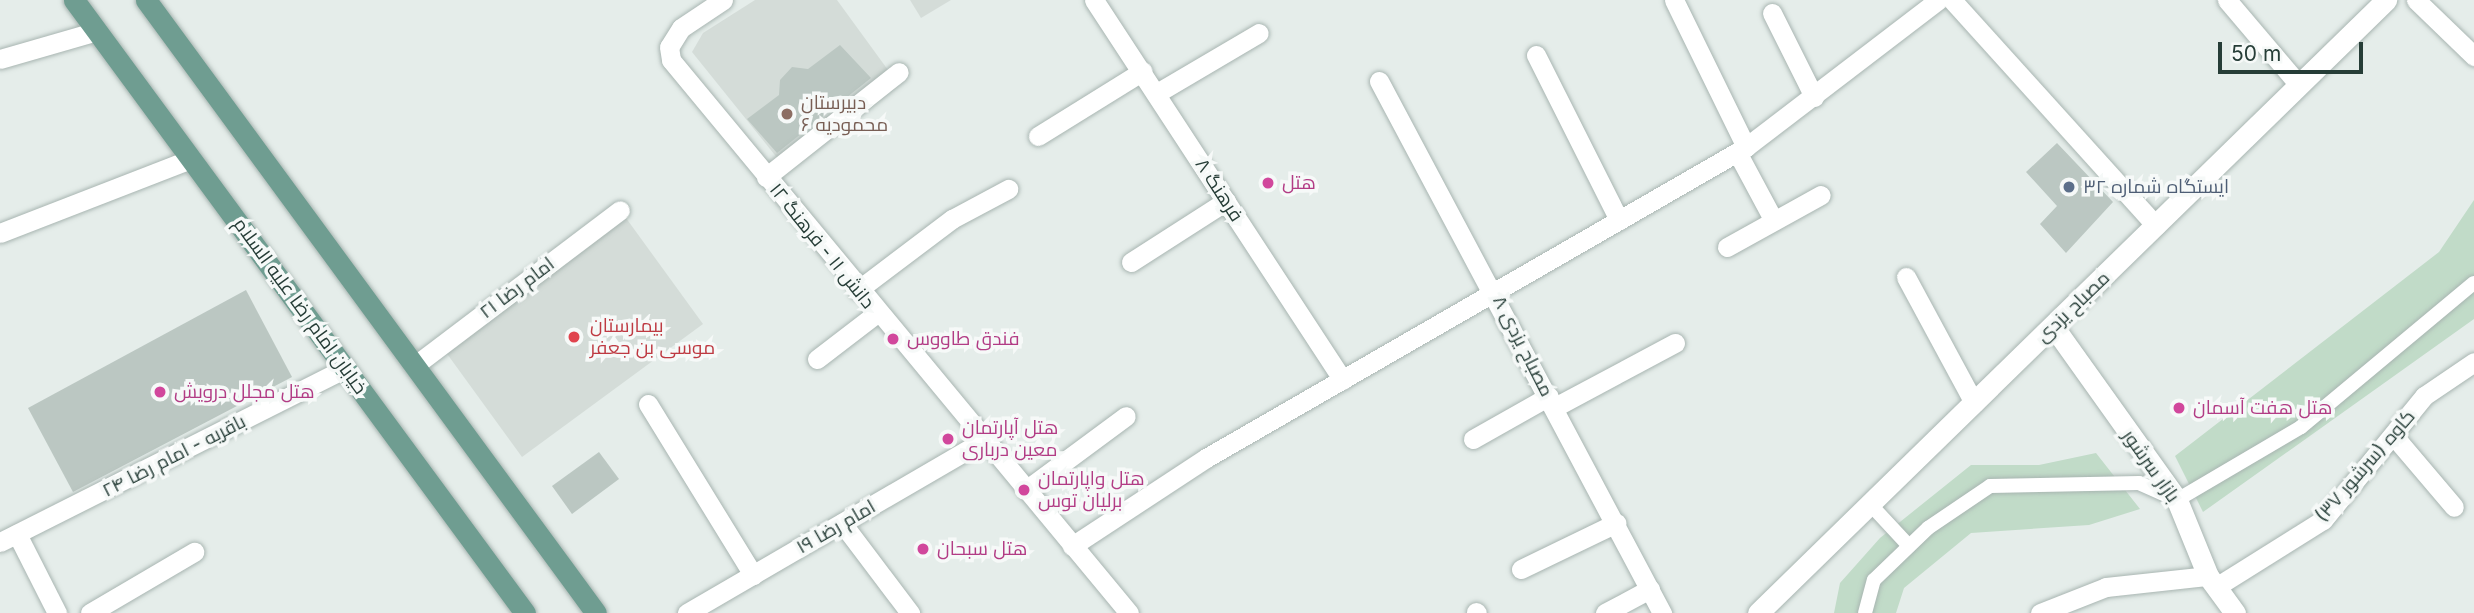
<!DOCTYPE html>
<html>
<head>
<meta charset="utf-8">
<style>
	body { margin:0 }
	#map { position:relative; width:2474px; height:613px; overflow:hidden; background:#e5edea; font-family:Inter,Cairo,sans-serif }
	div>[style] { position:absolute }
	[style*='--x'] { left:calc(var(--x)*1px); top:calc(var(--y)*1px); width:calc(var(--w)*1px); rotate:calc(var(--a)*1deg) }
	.built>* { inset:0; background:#d4dcd8 }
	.green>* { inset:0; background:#c1dbc8 }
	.building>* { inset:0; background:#bbc7c2 }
	.roads { filter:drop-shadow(0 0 2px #a8b5b1) drop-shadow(0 0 2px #a8b5b1) }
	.pedestrian>* { height:14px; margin:-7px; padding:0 7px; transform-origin:7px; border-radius:7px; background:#fff }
	.minor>* { height:19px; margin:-9.5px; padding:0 9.5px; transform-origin:9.5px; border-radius:9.5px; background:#fff }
	.tertiary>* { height:21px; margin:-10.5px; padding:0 10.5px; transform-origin:10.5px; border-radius:10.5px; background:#fff }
	.secondary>* { height:21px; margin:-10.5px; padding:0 10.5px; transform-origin:10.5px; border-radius:10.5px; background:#fff }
	.primary>* { height:21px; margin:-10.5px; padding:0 10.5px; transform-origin:10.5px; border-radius:10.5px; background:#6f9d91 }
	.dots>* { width:19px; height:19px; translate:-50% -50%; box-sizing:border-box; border:4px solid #f6f9f8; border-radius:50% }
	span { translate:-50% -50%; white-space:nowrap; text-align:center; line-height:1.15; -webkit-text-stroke:7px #f6f9f8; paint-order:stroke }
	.education-label { font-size:19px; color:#785e54 }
	.left { translate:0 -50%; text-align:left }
	.hotel-label { font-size:19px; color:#b23c85 }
	.service-label { font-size:19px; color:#4e5e75 }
	.street-label { font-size:19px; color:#263d37 }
	.health-label { font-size:19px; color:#be3a42 }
	.scale { position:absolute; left:2218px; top:42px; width:145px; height:32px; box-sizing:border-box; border:4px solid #263d37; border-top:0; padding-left:9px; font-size:21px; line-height:24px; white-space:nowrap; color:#263d37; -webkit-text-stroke:5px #f6f9f8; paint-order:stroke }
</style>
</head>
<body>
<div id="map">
	<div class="built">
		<div style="clip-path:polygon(755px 0,837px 0,888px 70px,778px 159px,692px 52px,703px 33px)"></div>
		<div style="clip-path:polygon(910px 0,951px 0,921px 18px)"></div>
		<div style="clip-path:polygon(626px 218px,703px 324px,522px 457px,445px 351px)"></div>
	</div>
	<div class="green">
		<div style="clip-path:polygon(2474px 200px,2474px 319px,2203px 512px,2175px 456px,2439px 252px)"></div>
		<div style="clip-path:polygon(2096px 453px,2140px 509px,2089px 525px,1971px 533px,1904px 588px,1896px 613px,1834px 613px,1840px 583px,1880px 538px,1971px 465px,2039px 465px)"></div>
	</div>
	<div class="building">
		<div style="clip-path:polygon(840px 45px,871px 78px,777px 153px,747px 119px,779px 95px,780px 80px,792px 67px,808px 69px)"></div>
		<div style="clip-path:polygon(2057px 143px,2113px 202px,2066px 253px,2040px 224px,2057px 206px,2026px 172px)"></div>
		<div style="clip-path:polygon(246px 290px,292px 377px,73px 492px,28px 408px)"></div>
		<div style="clip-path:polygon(599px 452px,619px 479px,572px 514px,552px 486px)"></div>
	</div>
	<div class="roads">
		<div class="pedestrian">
			<div style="--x:1870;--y:504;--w:57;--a:47.1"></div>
			<div style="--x:1865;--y:613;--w:34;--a:-75"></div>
			<div style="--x:1874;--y:580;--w:75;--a:-43.9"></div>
			<div style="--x:1928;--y:528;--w:75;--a:-34.1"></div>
			<div style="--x:1990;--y:486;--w:149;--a:-1.2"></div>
			<div style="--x:2139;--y:483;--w:42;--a:24.1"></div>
			<div style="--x:2177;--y:500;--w:144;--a:-30.5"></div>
			<div style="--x:2301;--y:427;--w:225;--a:-39.8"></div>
		</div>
		<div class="minor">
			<div style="--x:723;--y:0;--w:50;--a:146.3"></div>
			<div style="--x:681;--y:28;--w:22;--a:122"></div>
			<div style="--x:669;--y:47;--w:13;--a:81"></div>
			<div style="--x:671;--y:60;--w:718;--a:50.37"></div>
			<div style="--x:1094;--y:0;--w:454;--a:56.8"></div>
			<div style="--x:1674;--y:0;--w:164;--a:63.9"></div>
			<div style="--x:1952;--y:0;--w:304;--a:47.9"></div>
			<div style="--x:2227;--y:0;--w:111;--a:49.7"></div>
			<div style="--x:2416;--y:0;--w:81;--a:44"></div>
			<div style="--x:1772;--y:13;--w:94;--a:63.4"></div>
			<div style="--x:1536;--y:55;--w:185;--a:63.3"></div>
			<div style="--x:0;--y:59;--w:101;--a:-16.1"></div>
			<div style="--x:1379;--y:81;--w:603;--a:61.99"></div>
			<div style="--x:1157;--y:93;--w:118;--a:-30.5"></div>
			<div style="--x:1038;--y:136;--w:123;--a:-31.8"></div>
			<div style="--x:1737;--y:152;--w:78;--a:61.8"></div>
			<div style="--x:766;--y:177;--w:169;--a:-38.3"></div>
			<div style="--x:0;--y:233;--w:205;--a:-21.2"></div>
			<div style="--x:1727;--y:247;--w:107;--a:-29"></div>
			<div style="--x:1131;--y:262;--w:113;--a:-32.7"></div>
			<div style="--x:1906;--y:277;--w:143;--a:61.6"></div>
			<div style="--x:858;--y:290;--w:118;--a:-37.1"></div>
			<div style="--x:952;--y:219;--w:64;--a:-28.2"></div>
			<div style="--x:817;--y:359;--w:76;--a:-37.5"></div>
			<div style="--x:414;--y:366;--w:258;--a:-37.1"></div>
			<div style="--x:648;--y:404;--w:201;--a:58.4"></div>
			<div style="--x:1555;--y:407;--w:136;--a:-28.1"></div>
			<div style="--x:2393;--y:435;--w:94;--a:49.7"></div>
			<div style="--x:1473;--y:439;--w:87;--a:-29.5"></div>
			<div style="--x:1026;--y:490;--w:124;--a:-36.5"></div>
			<div style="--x:842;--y:523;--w:113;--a:52.9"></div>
			<div style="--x:17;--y:534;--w:89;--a:63.1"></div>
			<div style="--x:0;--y:542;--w:387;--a:-26.7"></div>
			<div style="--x:1072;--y:546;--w:160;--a:-33.3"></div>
			<div style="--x:1206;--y:458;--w:623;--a:-29.94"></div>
			<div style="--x:1746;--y:147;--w:242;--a:-37.4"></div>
			<div style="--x:1521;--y:569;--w:106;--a:-25.8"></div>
			<div style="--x:2216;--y:587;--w:126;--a:-32.1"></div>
			<div style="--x:2323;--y:520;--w:160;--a:-50.8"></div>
			<div style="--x:2424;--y:396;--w:60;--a:-34.2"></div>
			<div style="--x:1476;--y:612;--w:1;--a:45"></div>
			<div style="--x:90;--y:613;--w:121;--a:-30.4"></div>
			<div style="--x:687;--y:613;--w:344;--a:-30.2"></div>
			<div style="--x:1605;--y:613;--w:51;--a:-28.1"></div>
			<div style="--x:2040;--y:613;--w:71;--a:-21.5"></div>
			<div style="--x:2106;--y:587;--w:103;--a:-6.2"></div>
		</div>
		<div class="tertiary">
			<div style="--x:2053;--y:326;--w:214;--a:54.5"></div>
			<div style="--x:2177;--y:500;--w:82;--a:67.8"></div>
			<div style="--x:2208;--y:576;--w:46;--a:53.9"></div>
		</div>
		<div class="secondary">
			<div style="--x:1758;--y:613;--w:878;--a:-44.31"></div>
		</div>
		<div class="primary">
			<div style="--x:74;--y:0;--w:761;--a:53.66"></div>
			<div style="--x:146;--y:0;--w:760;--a:53.72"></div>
		</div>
	</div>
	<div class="dots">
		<div style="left:787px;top:114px;background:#8d6e63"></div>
		<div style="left:1268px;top:183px;background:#d1479c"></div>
		<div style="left:2069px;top:187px;background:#5c6f8a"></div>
		<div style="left:574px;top:337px;background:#e0444e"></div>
		<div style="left:893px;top:339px;background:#d1479c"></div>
		<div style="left:160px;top:392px;background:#d1479c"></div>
		<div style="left:2179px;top:408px;background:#d1479c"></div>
		<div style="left:948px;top:439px;background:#d1479c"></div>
		<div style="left:1024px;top:490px;background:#d1479c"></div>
		<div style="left:923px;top:549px;background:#d1479c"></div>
	</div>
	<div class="education-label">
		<span class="left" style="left:801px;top:114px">دبیرستان<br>محمودیه ۶</span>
	</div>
	<div class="hotel-label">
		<span class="left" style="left:1282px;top:183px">هتل</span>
		<span class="left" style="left:907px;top:339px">فندق طاووس</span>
		<span class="left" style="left:174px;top:392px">هتل مجلل درویش</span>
		<span class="left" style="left:2193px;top:408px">هتل هفت آسمان</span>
		<span class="left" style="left:962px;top:439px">هتل آپارتمان<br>معین درباری</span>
		<span class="left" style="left:1038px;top:490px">هتل واپارتمان<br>برلیان توس</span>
		<span class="left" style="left:937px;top:549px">هتل سبحان</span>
	</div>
	<div class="service-label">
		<span class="left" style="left:2083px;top:187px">ایستگاه شماره ۳۲</span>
	</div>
	<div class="street-label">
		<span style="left:1219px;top:190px;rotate:57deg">فرهنگ ۸</span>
		<span style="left:822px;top:246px;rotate:51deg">دانش ۱۱ - فرهنگ ۱۲</span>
		<span style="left:517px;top:288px;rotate:-37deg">امام رضا ۲۱</span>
		<span style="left:300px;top:306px;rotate:54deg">خیابان امام رضا علیه السلام</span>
		<span style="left:2073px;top:307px;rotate:-44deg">مصباح یزدی</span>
		<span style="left:1523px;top:346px;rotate:63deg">مصباح یزدی ۸</span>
		<span style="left:174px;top:456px;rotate:-27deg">باقریه - امام رضا ۲۴</span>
		<span style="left:2151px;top:466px;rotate:55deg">بازار سرشور</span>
		<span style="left:2365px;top:466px;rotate:-49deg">کاوه (سرشور ۳۷)</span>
		<span style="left:836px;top:527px;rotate:-30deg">امام رضا ۱۹</span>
	</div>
	<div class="health-label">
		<span class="left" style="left:590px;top:337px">بیمارستان<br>موسی بن جعفر</span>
	</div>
	<div class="scale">50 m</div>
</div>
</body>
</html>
